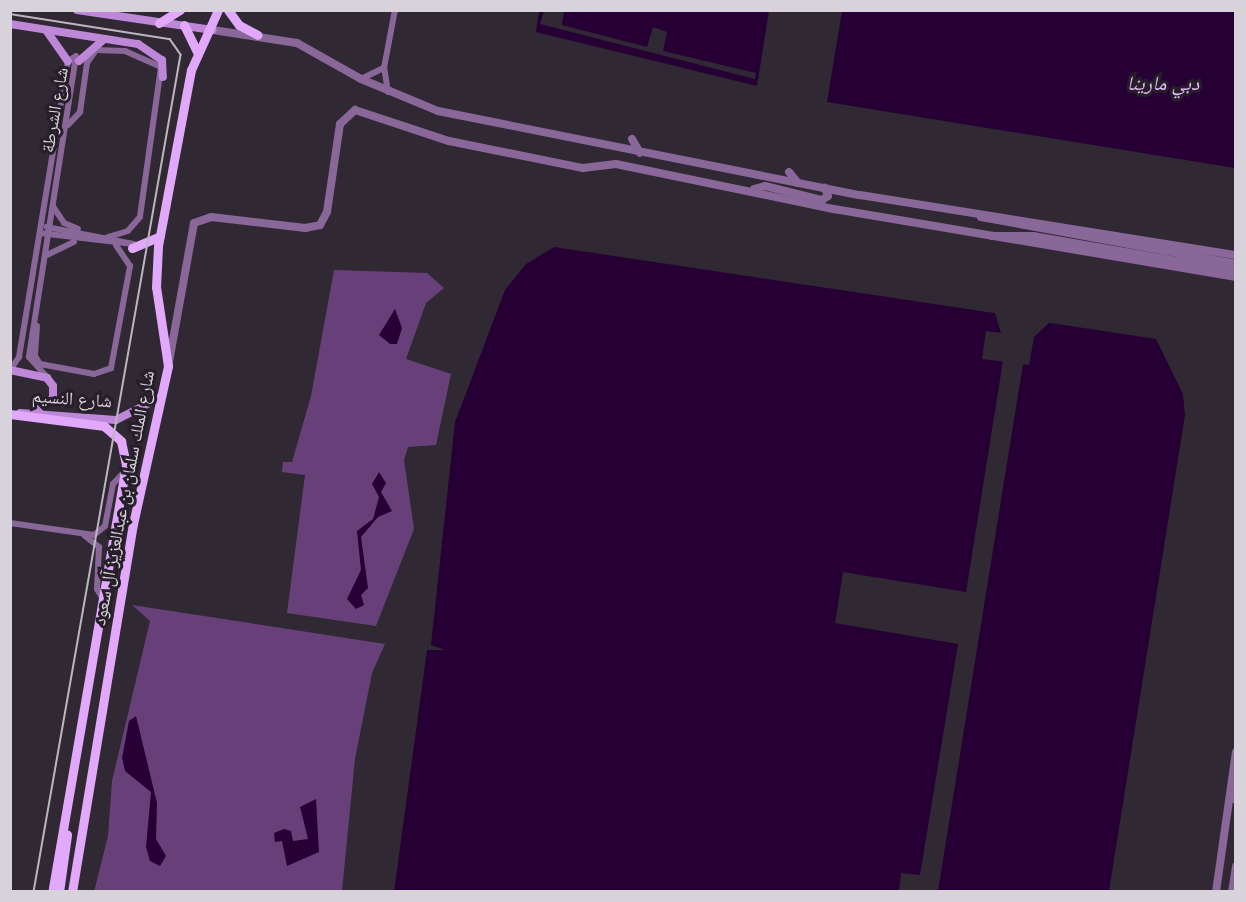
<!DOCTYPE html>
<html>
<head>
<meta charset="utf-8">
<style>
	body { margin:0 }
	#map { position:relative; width:1246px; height:902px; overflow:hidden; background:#302833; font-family:Montserrat,"Noto Naskh Arabic",sans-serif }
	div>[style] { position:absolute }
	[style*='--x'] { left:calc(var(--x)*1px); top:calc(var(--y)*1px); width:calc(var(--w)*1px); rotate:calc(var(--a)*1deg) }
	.green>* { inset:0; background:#684079 }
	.water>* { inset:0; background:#260034 }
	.pier>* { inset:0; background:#302833 }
	.minor>* { height:6px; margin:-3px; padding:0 3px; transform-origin:3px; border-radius:3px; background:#896799 }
	.tertiary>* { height:8px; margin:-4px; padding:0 4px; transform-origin:4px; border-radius:4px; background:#896799 }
	.secondary>* { height:8px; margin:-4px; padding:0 4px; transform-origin:4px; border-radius:4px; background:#bf87d8 }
	.primary>* { height:9px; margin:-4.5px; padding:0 4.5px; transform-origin:4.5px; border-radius:4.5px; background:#e1a8fb }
	.tram>* { height:1.5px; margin:-0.75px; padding:0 0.75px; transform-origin:0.75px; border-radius:0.75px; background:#bcb6be }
	span { translate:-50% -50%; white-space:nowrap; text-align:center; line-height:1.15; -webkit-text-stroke:6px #261e29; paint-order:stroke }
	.street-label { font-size:18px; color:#d8d2da }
	.water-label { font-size:20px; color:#e2b8f6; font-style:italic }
	.frame { position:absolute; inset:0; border:12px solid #d8d2da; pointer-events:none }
</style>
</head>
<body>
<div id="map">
	<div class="green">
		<div style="clip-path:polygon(334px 270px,427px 273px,444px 288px,426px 303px,406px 359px,451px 374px,436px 445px,408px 447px,404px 460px,414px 529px,376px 626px,287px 613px,305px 475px,282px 472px,283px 462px,292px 462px,311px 396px)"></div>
		<div style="clip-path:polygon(132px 605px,385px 644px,372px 673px,355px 759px,342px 891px,94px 892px,108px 836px,112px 781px,150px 621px)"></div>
	</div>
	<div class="water">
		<div style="clip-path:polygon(539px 11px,769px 11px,757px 86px,536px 32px)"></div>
		<div style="clip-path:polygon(842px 11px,1235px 11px,1235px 168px,827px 102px)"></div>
		<div style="clip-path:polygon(554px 247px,995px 313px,1001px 333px,986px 331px,982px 359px,1029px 365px,1034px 337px,1044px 322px,1156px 339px,1183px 394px,1185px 415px,1109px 891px,394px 892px,427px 650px,445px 650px,431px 645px,455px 422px,505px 290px,526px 264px)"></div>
		<div style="clip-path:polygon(395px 309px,402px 328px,397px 344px,390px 344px,379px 335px)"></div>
		<div style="clip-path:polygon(379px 472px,386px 483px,381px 492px,392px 511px,378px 517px,361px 537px,368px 588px,361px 595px,364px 605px,356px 609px,347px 599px,361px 570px,357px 531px,373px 519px,379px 497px,372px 484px)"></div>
		<div style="clip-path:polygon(136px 716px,157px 803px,156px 839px,166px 856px,160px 866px,150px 861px,146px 847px,151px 792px,125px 771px,122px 758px,129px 721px)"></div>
		<div style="clip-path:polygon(316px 799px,319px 852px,287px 866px,282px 841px,275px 842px,274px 833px,284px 829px,291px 831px,293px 841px,308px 839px,300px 807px)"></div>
	</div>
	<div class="pier">
		<div style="clip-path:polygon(544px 11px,564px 11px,562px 25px,647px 47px,653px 27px,667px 32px,663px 51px,756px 73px,755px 79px,540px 24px)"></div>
		<div style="clip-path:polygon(549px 245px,680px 260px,996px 311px,1002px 317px,1002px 330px,995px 313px)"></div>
		<div style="clip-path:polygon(1050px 319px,1157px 336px,1160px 339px,1050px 322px,1034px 337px,1039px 323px)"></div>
		<div style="clip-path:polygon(1003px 361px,1023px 364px,938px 891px,899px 891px,901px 873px,920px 875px,958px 644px,835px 623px,843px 572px,966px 592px)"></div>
	</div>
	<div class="minor">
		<div style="--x:361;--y:79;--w:25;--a:-26"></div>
		<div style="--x:388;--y:92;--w:24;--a:-99"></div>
		<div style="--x:384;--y:68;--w:59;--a:-79.3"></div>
		<div style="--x:68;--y:125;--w:18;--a:-47"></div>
		<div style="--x:80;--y:112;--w:49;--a:-81.9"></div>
		<div style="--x:87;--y:63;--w:16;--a:-55"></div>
		<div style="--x:96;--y:50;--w:29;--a:2"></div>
		<div style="--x:125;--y:51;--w:39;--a:24"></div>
		<div style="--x:161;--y:67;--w:151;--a:98"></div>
		<div style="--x:140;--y:217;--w:18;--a:131"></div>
		<div style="--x:128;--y:231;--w:21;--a:163"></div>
		<div style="--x:54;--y:208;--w:18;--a:56"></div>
		<div style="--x:64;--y:223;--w:15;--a:23"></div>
		<div style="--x:40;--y:233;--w:94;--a:6.7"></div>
		<div style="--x:133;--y:244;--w:88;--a:-168.8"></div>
		<div style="--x:47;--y:255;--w:30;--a:-26"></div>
		<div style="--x:37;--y:326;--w:30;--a:94"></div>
		<div style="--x:35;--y:356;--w:9;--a:58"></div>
		<div style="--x:40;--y:364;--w:55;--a:10.5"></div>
		<div style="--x:94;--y:374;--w:18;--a:-19"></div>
		<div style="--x:111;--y:368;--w:104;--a:-79.4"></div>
		<div style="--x:130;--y:266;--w:25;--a:-124"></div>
		<div style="--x:10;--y:370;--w:16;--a:-55"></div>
		<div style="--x:19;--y:357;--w:300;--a:-80.6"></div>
		<div style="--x:68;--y:61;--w:9;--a:-32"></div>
		<div style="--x:76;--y:56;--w:305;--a:98.9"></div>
		<div style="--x:29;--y:357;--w:27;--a:48"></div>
		<div style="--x:10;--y:523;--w:85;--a:8.1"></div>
		<div style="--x:94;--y:535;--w:14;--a:-39"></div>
		<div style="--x:105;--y:526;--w:43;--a:-79.2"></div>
		<div style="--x:113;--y:484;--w:18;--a:-47"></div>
		<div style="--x:85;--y:536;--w:18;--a:38"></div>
		<div style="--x:99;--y:547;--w:42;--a:92.7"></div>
		<div style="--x:97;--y:589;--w:12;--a:59"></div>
	</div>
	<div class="tertiary">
		<div style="--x:213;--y:30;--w:85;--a:8.8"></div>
		<div style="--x:297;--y:43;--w:73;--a:29.4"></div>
		<div style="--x:361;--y:79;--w:83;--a:22.6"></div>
		<div style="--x:438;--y:111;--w:430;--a:11.3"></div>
		<div style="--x:860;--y:195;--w:381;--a:9.1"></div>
		<div style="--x:632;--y:139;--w:16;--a:60"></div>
		<div style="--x:789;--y:172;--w:14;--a:51"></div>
		<div style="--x:754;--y:189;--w:11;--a:-15"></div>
		<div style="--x:765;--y:186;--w:59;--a:13.8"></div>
		<div style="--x:822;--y:200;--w:7;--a:-34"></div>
		<div style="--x:828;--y:196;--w:9;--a:-111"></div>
		<div style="--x:981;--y:217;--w:259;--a:10.4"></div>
		<div style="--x:992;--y:236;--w:41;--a:0"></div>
		<div style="--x:1033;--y:236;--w:206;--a:9.8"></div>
		<div style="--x:169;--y:362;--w:141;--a:-79.8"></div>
		<div style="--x:194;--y:223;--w:18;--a:-19"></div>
		<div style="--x:211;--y:217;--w:95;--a:6.7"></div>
		<div style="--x:305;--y:228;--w:15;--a:-11"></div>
		<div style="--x:320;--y:225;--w:15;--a:-62"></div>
		<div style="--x:327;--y:212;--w:89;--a:-81.6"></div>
		<div style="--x:340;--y:124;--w:21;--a:-43"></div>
		<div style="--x:355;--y:110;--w:99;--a:18.3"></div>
		<div style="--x:449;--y:141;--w:137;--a:11.4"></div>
		<div style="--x:583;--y:168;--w:33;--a:-7"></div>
		<div style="--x:616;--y:164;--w:223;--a:11.7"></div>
		<div style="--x:834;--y:209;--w:408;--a:9.6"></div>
		<div style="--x:1236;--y:787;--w:13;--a:90"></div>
		<div style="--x:1216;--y:892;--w:141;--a:-81.9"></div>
		<div style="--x:1232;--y:892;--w:26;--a:-81"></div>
	</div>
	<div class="secondary">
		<div style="--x:77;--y:10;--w:137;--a:8.4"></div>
		<div style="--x:10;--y:24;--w:130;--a:8.9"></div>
		<div style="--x:138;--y:44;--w:29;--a:34"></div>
		<div style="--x:162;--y:60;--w:17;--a:87"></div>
		<div style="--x:46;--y:30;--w:38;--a:55"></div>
		<div style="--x:79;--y:61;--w:32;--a:-41"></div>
		<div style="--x:10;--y:370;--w:38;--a:12"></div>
		<div style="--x:47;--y:378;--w:10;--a:53"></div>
		<div style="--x:53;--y:386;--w:12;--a:90"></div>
		<div style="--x:53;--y:398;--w:20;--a:143"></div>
		<div style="--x:20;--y:413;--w:96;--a:4.2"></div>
		<div style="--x:116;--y:420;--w:51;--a:-27.1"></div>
	</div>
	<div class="primary">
		<div style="--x:228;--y:10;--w:19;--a:54"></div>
		<div style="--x:239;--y:25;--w:21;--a:28"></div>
		<div style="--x:159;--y:23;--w:25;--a:-32"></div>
		<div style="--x:184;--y:25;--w:32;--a:64"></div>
		<div style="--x:132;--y:248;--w:30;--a:-23"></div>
		<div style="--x:10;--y:414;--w:95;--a:7.3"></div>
		<div style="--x:104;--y:426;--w:23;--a:41"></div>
		<div style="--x:121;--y:441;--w:25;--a:78"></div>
		<div style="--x:126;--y:465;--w:433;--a:99.8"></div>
		<div style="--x:59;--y:892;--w:58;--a:-82"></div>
		<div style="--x:72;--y:892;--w:373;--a:-80.6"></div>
		<div style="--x:133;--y:524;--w:162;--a:-77.5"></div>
		<div style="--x:168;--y:366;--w:80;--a:-98.6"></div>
		<div style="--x:156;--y:287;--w:41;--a:-87.2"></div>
		<div style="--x:158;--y:246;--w:179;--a:-79.4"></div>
		<div style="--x:191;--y:70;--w:66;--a:-65.8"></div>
	</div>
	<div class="tram">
		<div style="--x:10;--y:14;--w:162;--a:8.9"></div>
		<div style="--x:170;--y:39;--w:19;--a:55"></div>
		<div style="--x:181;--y:55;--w:850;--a:99.96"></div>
	</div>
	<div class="street-label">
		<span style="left:55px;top:110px;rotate:-80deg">شارع الشرطة</span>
		<span style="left:72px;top:399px;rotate:4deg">شارع النسيم</span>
		<span style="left:124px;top:498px;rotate:-79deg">شارع الملك سلمان بن عبدالعزيز آل سعود</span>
	</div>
	<div class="water-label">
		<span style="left:1163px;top:83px">دبي مارينا</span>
	</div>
	<div class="frame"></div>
</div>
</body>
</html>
